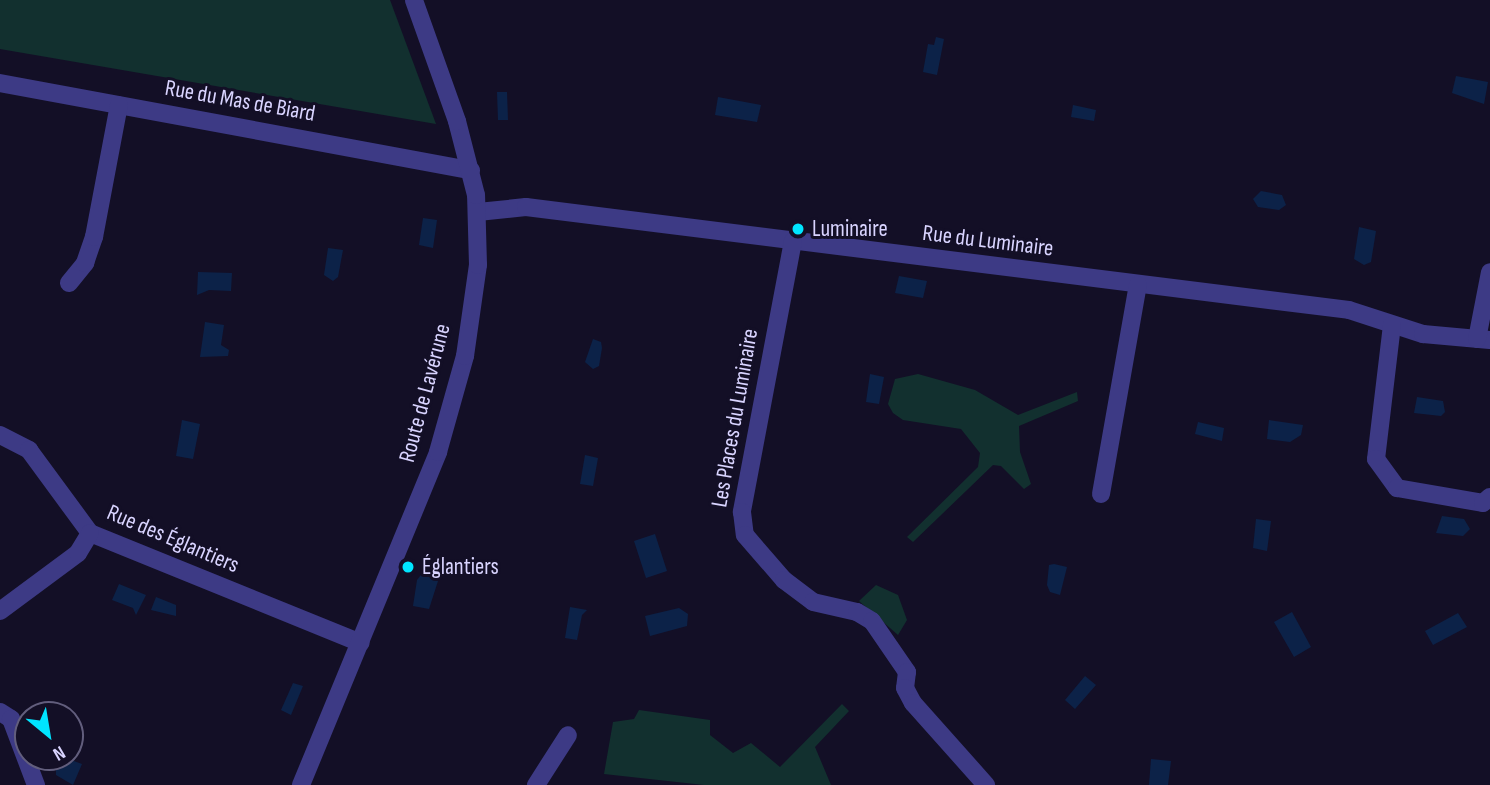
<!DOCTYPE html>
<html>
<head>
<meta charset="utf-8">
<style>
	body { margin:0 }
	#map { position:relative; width:1490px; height:785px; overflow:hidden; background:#130f26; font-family:"Sofia Sans Condensed",sans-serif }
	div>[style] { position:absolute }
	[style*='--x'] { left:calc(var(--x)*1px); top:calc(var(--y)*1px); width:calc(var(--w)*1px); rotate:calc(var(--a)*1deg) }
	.green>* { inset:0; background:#12302f }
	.water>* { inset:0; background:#0c2248 }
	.minor>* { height:18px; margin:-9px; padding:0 9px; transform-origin:9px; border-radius:9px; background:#3d3a85 }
	.dots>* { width:19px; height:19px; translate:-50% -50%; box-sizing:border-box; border:4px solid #130f26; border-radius:50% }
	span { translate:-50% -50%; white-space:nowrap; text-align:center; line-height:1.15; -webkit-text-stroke:6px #130f26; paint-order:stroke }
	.street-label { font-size:23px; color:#d9d4ff }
	.poi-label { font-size:23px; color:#d9d4ff }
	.left { translate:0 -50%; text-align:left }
	.north { position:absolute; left:14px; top:701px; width:70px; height:70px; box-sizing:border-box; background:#130f26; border:2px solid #625e7d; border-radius:50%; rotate:150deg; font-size:19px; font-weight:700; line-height:28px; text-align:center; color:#d9d4ff }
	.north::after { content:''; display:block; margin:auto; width:24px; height:32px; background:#00e5ff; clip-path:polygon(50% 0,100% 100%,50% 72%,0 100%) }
</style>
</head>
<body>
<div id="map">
	<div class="green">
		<div style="clip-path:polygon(0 0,390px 0,436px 124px,0 49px)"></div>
		<div style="clip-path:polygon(918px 374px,975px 390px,1018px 415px,1077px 392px,1078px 401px,1019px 426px,1020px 452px,1031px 484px,1024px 489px,1001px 466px,993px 465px,913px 542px,907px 537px,978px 467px,980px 453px,961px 429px,903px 420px,893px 413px,888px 404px,895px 379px)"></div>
		<div style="clip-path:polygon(876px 585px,898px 595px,907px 620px,898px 635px,859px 601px)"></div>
		<div style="clip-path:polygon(842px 704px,849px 711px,815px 747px,831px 785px,704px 785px,604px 774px,613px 722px,634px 719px,639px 710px,710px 720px,710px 735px,733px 753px,751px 743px,780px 767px)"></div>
	</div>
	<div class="water">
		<div style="clip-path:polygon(936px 37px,944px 39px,937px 75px,923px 72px,928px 44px,934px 45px)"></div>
		<div style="clip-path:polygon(1456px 76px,1488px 82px,1484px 104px,1452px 93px)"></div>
		<div style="clip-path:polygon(497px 92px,507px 92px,508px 120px,498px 120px)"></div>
		<div style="clip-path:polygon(718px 97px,761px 105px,757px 122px,715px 115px)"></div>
		<div style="clip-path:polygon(1073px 105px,1096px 110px,1094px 121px,1071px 117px)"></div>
		<div style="clip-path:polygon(1261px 191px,1282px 195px,1286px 205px,1279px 210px,1258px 207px,1253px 199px)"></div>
		<div style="clip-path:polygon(423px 218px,437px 220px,433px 248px,419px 245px)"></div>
		<div style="clip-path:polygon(1359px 227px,1376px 231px,1371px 262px,1364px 265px,1354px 259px)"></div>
		<div style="clip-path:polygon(328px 248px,343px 250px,338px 277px,333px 281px,324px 275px)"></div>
		<div style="clip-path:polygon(198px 272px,232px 273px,231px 291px,209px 290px,197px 295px)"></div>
		<div style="clip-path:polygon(899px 276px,927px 281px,923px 298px,895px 293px)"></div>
		<div style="clip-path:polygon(205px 322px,224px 325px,221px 345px,229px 350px,228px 356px,200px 357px)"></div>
		<div style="clip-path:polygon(593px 339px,601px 342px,602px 348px,599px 366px,593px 369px,585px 362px)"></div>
		<div style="clip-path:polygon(870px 374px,884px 377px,879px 404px,866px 402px)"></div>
		<div style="clip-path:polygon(1417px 397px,1443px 401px,1445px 412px,1441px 416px,1414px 413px)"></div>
		<div style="clip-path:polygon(182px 420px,200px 424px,193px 459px,176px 456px)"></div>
		<div style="clip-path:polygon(1269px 420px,1303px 425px,1301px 435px,1290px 442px,1267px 439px)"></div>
		<div style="clip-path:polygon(1198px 422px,1224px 428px,1222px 441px,1195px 434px)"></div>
		<div style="clip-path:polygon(585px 455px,598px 458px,593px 486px,580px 484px)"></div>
		<div style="clip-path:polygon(1442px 516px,1464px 519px,1470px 529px,1463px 536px,1436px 533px)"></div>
		<div style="clip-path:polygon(1256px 519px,1271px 521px,1267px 551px,1253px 548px)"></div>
		<div style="clip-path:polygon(655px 534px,667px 571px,646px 578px,634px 541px)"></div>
		<div style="clip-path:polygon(1054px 564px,1067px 567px,1060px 595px,1050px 592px,1047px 585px,1049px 565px)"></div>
		<div style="clip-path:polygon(424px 571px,438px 581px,429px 609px,413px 606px,417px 580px)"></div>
		<div style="clip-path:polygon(119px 584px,146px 595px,136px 615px,133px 608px,112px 600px)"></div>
		<div style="clip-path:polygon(156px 597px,176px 605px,176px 616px,151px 610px)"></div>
		<div style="clip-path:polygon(570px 607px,587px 610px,582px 615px,577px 640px,565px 638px)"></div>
		<div style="clip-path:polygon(679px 608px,688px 614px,687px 626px,650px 636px,645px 616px)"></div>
		<div style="clip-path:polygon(1292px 612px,1311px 647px,1294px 657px,1274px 622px)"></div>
		<div style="clip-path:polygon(1458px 613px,1467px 627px,1433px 645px,1425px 631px)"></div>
		<div style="clip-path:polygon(1085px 676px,1096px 685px,1075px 709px,1065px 700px)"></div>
		<div style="clip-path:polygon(293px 683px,303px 686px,291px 715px,281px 710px)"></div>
		<div style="clip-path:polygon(63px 757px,82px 764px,73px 785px,56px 775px,56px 766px)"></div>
		<div style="clip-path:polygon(1151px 759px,1171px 761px,1168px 785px,1149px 785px)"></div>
	</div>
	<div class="minor">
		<div style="--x:0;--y:83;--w:479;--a:10.5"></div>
		<div style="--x:478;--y:212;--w:48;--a:-5.9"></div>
		<div style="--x:526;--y:207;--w:829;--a:7.13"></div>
		<div style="--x:1349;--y:310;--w:78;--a:18"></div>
		<div style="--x:1423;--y:334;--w:67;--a:5.1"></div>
		<div style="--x:793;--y:241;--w:276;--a:100.7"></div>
		<div style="--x:742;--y:512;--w:23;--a:83"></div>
		<div style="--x:745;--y:535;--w:60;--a:49.1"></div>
		<div style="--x:784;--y:580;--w:36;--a:37"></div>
		<div style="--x:813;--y:602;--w:45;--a:12.8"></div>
		<div style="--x:857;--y:612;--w:17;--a:31"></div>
		<div style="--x:872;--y:621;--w:62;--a:55.5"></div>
		<div style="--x:907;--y:672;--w:16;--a:97"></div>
		<div style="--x:905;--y:688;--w:17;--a:62"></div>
		<div style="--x:913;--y:703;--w:110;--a:48.3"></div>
		<div style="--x:69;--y:283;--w:26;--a:-51"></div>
		<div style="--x:85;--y:263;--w:28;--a:-71"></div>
		<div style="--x:94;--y:237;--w:134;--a:-79.3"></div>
		<div style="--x:1392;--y:325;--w:135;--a:96.8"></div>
		<div style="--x:1376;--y:459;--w:36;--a:54"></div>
		<div style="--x:1397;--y:488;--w:87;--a:9.9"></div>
		<div style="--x:1483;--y:503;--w:9;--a:-41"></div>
		<div style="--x:1477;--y:339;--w:68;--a:-79"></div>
		<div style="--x:0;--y:435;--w:33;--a:27"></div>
		<div style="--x:29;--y:450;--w:103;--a:53.7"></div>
		<div style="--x:90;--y:533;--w:292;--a:22.1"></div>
		<div style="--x:1101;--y:494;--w:212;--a:-80"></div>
		<div style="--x:0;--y:611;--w:97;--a:-36.6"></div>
		<div style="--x:78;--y:553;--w:23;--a:-59"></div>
		<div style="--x:0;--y:712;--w:13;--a:32"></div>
		<div style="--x:11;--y:719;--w:71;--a:69.3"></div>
		<div style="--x:301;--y:785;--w:360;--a:-67.6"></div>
		<div style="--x:438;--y:452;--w:100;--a:-74.3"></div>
		<div style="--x:465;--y:356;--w:92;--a:-81.9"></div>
		<div style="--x:478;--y:265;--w:70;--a:-91.6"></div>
		<div style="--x:476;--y:195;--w:76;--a:-104.4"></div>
		<div style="--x:457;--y:121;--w:128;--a:-109.6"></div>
		<div style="--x:536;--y:785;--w:59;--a:-57.4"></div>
	</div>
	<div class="dots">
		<div style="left:798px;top:229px;background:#00e5ff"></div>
		<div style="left:408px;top:567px;background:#00e5ff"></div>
	</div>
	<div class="street-label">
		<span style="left:240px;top:101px;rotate:10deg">Rue du Mas de Biard</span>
		<span style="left:988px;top:241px;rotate:7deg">Rue du Luminaire</span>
		<span style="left:425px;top:393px;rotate:-75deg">Route de Lavérune</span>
		<span style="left:735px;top:418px;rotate:-80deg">Les Places du Luminaire</span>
		<span style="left:173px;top:539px;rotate:23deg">Rue des Églantiers</span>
	</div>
	<div class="poi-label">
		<span class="left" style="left:812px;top:229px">Luminaire</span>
		<span class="left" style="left:422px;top:567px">Églantiers</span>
	</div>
	<div class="north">N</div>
</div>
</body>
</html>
